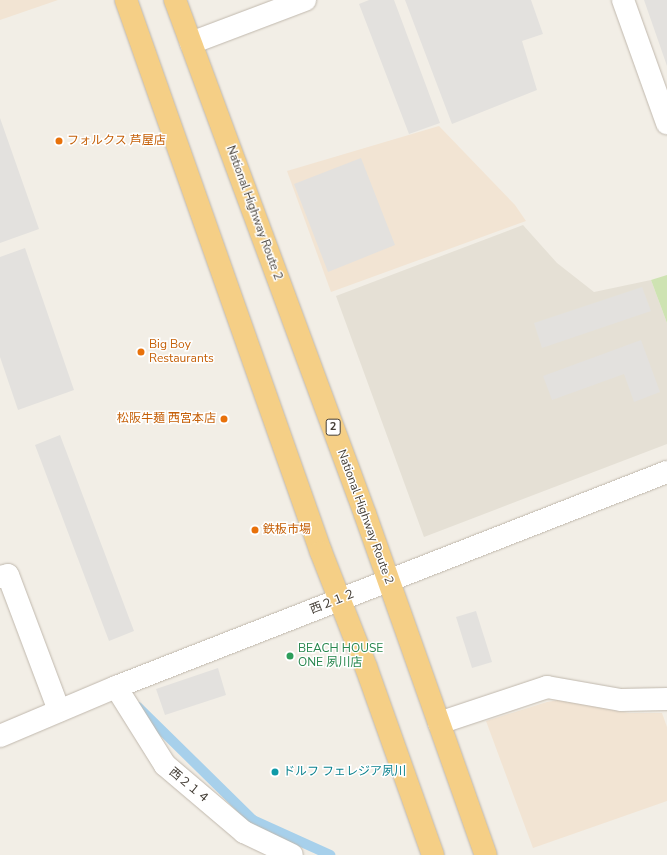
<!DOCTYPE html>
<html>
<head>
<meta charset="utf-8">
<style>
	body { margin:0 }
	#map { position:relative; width:667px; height:855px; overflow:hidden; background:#f2eee6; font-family:"Nunito Sans","Noto Sans JP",sans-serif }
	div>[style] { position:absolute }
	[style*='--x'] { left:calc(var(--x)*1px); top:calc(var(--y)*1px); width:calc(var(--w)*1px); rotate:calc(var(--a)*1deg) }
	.residential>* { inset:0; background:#e5e0d5 }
	.commercial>* { inset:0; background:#f2e4d3 }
	.green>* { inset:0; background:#cee3b2 }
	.parking>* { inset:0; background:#e3e1de }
	.stream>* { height:10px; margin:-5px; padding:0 5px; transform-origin:5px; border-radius:5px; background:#a7d0eb }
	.roads { filter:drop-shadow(0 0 1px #c0b8ad) drop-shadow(0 0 1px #c0b8ad) }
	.minor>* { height:22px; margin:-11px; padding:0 11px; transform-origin:11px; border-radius:11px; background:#fff }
	.trunk>* { height:22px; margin:-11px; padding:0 11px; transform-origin:11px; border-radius:11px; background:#f5cf86 }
	.dots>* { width:11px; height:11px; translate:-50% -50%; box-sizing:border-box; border:2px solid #fff; border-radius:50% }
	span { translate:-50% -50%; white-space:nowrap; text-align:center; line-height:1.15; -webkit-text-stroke:3px #fff; paint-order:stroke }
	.shield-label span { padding:1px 3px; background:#fff; border:1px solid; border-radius:3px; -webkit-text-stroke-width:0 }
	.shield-label { font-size:11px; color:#443e36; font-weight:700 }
	.food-label { font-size:12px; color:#c56008 }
	.left { translate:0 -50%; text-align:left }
	.right { translate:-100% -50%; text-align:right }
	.street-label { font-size:12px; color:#443e36 }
	.leisure-label { font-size:12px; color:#27864d }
	.culture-label { font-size:12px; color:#0d838f }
</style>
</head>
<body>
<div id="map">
	<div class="residential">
		<div style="clip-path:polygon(523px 225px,557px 263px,594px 292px,651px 280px,667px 323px,667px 444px,424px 537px,336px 296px)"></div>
	</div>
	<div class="commercial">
		<div style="clip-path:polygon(0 0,58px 0,0 20px)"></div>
		<div style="clip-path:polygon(439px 126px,515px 205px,526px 221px,331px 292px,287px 171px)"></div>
		<div style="clip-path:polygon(558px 700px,629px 713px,662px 713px,667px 727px,667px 801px,533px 848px,486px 721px,547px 702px)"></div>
	</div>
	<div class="green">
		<div style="clip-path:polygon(667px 275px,667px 323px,651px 280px)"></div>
	</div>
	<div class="parking">
		<div style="clip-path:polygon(369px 0,394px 0,440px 123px,409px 134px,359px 4px)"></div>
		<div style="clip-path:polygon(405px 0,531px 0,543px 34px,522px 41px,537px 90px,452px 124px)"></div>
		<div style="clip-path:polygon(644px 0,667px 0,667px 66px)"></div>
		<div style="clip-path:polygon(0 118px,39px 229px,0 243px)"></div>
		<div style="clip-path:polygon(361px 158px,395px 245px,328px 272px,294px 184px)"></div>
		<div style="clip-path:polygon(25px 248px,74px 390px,18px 410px,0 357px,0 257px)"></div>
		<div style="clip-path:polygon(642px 287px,651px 311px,542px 348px,534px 323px)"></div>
		<div style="clip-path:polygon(641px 340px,660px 392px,634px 402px,624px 374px,552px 400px,543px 376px)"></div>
		<div style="clip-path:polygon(60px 435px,134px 631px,109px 641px,35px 445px)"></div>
		<div style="clip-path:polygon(476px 611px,492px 662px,472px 668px,456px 617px)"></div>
		<div style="clip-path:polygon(218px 668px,226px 695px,165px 715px,156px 689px)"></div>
	</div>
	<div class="stream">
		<div style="--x:138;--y:707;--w:161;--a:44.5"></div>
		<div style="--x:253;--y:820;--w:85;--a:24.4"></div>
	</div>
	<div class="roads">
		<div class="minor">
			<div style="--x:623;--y:0;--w:131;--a:70.3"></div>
			<div style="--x:191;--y:43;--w:122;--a:-20.7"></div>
			<div style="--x:0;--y:577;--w:8;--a:-14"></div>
			<div style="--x:8;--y:575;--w:145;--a:69.4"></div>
			<div style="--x:116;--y:687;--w:92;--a:57.9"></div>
			<div style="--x:165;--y:765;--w:104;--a:40.3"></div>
			<div style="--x:244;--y:832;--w:53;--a:25.6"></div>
			<div style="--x:439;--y:723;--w:114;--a:-18.4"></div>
			<div style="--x:547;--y:687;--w:75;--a:10"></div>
			<div style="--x:621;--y:700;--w:46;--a:-1.2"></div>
			<div style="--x:0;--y:736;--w:126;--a:-22.9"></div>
			<div style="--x:116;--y:687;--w:591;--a:-21.32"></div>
		</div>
		<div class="trunk">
			<div style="--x:126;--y:0;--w:585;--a:70.54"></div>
			<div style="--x:321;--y:552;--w:123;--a:68.6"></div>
			<div style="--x:366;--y:667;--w:200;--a:70.4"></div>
			<div style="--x:175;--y:0;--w:548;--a:69.71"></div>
			<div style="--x:365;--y:514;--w:362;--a:70.5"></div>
		</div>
	</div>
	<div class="dots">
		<div style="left:59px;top:141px;background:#e8710a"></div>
		<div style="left:141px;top:352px;background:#e8710a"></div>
		<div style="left:224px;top:419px;background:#e8710a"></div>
		<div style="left:255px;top:530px;background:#e8710a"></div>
		<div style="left:290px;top:656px;background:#2e9e5b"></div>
		<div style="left:275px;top:772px;background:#0f9aa8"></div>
	</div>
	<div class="shield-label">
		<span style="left:333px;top:427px">2</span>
	</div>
	<div class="food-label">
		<span class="left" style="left:67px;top:141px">フォルクス 芦屋店</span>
		<span class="left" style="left:149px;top:352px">Big Boy<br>Restaurants</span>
		<span class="right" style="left:216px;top:419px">松阪牛麺 西宮本店</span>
		<span class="left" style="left:263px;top:530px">鉄板市場</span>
	</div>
	<div class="street-label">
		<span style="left:254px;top:213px;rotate:70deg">National Highway Route 2</span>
		<span style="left:365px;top:517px;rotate:70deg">National Highway Route 2</span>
		<span style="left:333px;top:602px;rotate:-21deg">西２１２</span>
		<span style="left:189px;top:786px;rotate:40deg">西２１４</span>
	</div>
	<div class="leisure-label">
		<span class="left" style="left:298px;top:656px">BEACH HOUSE<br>ONE 夙川店</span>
	</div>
	<div class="culture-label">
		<span class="left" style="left:283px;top:772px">ドルフ フェレジア夙川</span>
	</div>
</div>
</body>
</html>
